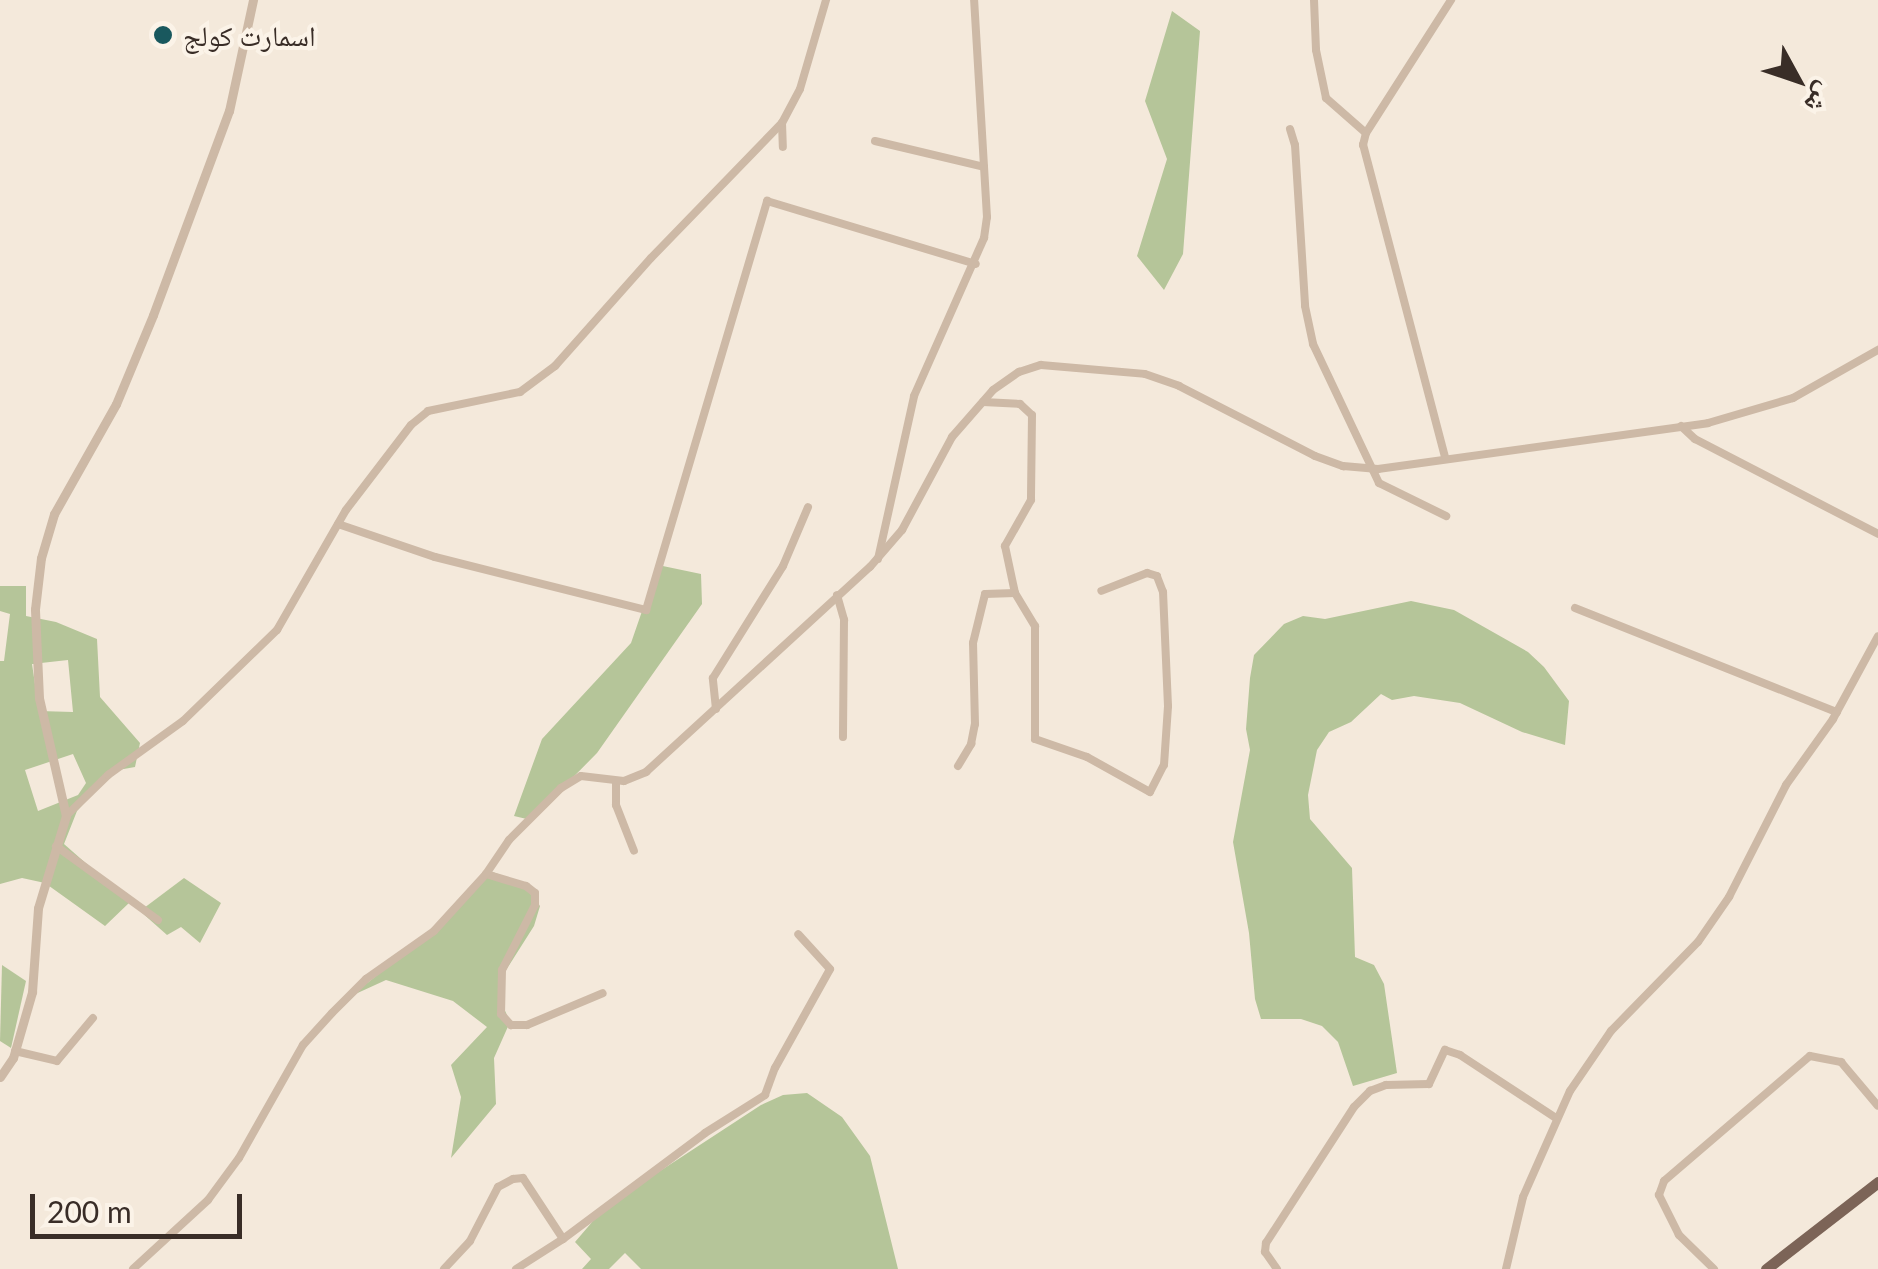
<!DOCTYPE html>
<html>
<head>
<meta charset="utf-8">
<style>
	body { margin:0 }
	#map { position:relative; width:1878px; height:1269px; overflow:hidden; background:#f4e9db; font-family:Lato,"Noto Naskh Arabic",sans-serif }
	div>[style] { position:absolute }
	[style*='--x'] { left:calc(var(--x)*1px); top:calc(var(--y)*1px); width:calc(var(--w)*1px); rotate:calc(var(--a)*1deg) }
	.green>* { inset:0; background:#b5c599 }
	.minor>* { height:8px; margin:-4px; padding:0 4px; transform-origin:4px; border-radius:4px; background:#cdb9a6 }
	.tertiary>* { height:9px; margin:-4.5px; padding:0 4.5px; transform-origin:4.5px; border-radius:4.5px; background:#cdb9a6 }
	.primary>* { height:11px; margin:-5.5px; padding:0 5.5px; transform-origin:5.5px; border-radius:5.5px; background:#7c6457 }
	.dots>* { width:28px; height:28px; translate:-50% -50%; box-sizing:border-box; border:5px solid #fbf3e8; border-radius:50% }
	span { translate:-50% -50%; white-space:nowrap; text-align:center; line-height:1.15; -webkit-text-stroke:8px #fbf3e8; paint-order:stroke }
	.poi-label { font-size:28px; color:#392d27 }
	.left { translate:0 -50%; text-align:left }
	.north { position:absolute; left:1748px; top:30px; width:100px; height:100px; -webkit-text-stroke:8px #fbf3e8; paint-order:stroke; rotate:130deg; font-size:28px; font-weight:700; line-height:40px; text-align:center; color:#392d27 }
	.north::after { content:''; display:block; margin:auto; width:35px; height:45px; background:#392d27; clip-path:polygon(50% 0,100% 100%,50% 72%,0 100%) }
	.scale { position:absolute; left:30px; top:1194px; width:212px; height:45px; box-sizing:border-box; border:5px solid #392d27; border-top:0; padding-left:12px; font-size:30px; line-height:35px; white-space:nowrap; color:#392d27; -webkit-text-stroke:8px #fbf3e8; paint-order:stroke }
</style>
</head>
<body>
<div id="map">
	<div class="green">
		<div style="clip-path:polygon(1172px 11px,1200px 31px,1183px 254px,1164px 290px,1137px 256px,1167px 159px,1145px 101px)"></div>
		<div style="clip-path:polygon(658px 565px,701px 574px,702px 604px,597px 753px,531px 820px,514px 816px,542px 739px,631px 643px)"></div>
		<div style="clip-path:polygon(evenodd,0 586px,26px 586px,26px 616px,56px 622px,97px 639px,100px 697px,140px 743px,135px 767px,118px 770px,97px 789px,77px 811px,64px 844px,130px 902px,105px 926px,45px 883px,22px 878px,0 884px,0 661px,4px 661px,10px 614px,0 611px,0 586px,68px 660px,73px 712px,39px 711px,32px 664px,68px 660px,0 586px,73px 754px,86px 783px,78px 795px,38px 811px,25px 770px,73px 754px)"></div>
		<div style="clip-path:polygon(1411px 601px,1454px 610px,1528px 652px,1544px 667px,1569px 701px,1565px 745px,1522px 732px,1460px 703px,1414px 696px,1392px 700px,1381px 694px,1351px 722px,1329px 732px,1317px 750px,1308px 795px,1310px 819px,1352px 868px,1355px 957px,1374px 965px,1384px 984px,1397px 1073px,1353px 1086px,1338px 1042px,1322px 1026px,1301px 1019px,1261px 1019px,1255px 999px,1249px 933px,1233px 842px,1250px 750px,1246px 729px,1250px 678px,1254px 655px,1284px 624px,1303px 616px,1325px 619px)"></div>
		<div style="clip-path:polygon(490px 871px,522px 883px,540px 906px,534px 926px,501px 978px,499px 997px,510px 1022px,494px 1058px,496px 1104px,451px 1158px,461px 1097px,451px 1065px,487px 1027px,453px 1001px,386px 980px,351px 996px,415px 945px)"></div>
		<div style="clip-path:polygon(184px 878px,221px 903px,200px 943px,181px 927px,167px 935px,140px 911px)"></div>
		<div style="clip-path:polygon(2px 965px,26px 981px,11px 1048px,0 1041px)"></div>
		<div style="clip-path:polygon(807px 1093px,842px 1117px,870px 1156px,898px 1269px,641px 1269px,625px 1253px,609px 1269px,582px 1269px,591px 1259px,575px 1242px,605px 1207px,761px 1105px,783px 1095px)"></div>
	</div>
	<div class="minor">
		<div style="--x:1314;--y:0;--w:50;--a:87.7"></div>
		<div style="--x:1316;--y:50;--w:49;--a:78.2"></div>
		<div style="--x:1326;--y:98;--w:53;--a:41.2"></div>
		<div style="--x:782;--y:123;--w:24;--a:88"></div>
		<div style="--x:1290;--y:129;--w:17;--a:73"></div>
		<div style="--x:1295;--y:145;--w:161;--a:86.4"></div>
		<div style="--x:1305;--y:306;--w:39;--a:78"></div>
		<div style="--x:1313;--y:344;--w:154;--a:64.6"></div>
		<div style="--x:1379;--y:483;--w:75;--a:26.2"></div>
		<div style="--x:875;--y:141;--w:112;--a:13.4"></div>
		<div style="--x:983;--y:402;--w:37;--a:3"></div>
		<div style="--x:1020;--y:404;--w:16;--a:43"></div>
		<div style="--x:1032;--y:415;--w:85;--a:90.7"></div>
		<div style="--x:1031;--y:500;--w:53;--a:119.5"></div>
		<div style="--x:1005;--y:546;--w:48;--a:78"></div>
		<div style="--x:1015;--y:593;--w:39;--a:59"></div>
		<div style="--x:1035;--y:626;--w:113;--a:90"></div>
		<div style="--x:1035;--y:739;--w:55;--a:19.1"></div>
		<div style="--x:1087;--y:757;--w:72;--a:29.1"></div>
		<div style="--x:1150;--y:792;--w:30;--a:-63"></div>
		<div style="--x:1164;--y:765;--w:59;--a:-86.1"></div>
		<div style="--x:1168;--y:706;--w:114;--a:-92.5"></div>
		<div style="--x:1163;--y:592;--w:17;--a:-111"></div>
		<div style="--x:1157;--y:576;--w:10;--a:-163"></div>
		<div style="--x:1147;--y:573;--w:49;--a:158.6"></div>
		<div style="--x:1681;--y:426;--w:19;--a:43"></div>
		<div style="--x:1695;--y:439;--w:206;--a:27.4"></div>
		<div style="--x:1445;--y:457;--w:323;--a:-104.7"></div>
		<div style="--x:1363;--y:145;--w:12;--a:-76"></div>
		<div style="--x:1366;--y:133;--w:158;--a:-57.4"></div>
		<div style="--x:338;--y:524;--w:102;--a:18.8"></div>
		<div style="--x:435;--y:557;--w:218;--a:14.1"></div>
		<div style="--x:646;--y:610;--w:427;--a:-73.5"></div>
		<div style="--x:767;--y:201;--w:218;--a:16.8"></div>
		<div style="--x:878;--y:559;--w:167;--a:-77.5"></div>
		<div style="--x:914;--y:396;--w:173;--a:-66.1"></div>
		<div style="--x:984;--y:238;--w:21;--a:-82"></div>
		<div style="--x:987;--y:217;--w:217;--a:-93.4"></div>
		<div style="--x:837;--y:595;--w:26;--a:74"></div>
		<div style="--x:844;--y:620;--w:117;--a:90.5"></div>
		<div style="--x:1575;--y:608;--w:282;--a:21.7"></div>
		<div style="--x:716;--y:709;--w:31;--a:-96"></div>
		<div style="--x:713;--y:678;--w:132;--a:-58"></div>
		<div style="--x:783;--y:566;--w:64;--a:-67"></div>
		<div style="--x:958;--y:766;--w:26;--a:-59"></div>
		<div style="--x:971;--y:744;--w:20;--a:-79"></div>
		<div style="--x:975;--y:724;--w:81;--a:-91.4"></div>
		<div style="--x:973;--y:643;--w:50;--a:-76.2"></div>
		<div style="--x:985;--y:594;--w:30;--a:-2"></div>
		<div style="--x:616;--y:781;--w:24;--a:90"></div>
		<div style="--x:616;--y:805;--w:49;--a:68.6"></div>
		<div style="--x:66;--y:816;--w:59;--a:-44.3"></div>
		<div style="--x:108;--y:775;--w:92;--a:-35.8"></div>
		<div style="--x:183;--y:721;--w:131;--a:-44.1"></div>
		<div style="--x:277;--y:630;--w:138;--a:-60.1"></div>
		<div style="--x:346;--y:510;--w:107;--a:-52.6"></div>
		<div style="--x:411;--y:425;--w:22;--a:-39"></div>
		<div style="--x:428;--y:411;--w:94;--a:-11.7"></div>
		<div style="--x:520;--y:392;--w:44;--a:-36.6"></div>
		<div style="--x:555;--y:366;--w:144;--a:-48.4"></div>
		<div style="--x:651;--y:258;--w:188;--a:-45.9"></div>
		<div style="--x:782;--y:123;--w:38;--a:-62"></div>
		<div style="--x:800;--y:89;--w:93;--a:-73.7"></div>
		<div style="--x:56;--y:846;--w:126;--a:36"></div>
		<div style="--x:486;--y:874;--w:42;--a:16.7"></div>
		<div style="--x:526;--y:886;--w:11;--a:38"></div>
		<div style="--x:535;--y:893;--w:12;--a:90"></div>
		<div style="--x:535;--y:905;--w:73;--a:116.9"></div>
		<div style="--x:502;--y:970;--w:44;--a:91.3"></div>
		<div style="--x:501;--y:1014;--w:15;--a:48"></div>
		<div style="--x:511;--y:1025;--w:16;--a:0"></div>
		<div style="--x:527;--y:1025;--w:82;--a:-22.8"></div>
		<div style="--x:15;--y:1051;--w:43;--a:13.4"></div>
		<div style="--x:57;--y:1061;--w:56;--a:-50.1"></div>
		<div style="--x:133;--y:1269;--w:102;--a:-42.6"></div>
		<div style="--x:208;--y:1200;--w:52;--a:-53.6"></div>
		<div style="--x:239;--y:1158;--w:130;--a:-60.5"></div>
		<div style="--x:303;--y:1045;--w:43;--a:-47.8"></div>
		<div style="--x:332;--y:1013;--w:48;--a:-45"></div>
		<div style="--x:366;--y:979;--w:83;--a:-35.2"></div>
		<div style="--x:434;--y:931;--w:77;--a:-47.6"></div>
		<div style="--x:486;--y:874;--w:41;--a:-55.9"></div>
		<div style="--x:509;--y:840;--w:74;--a:-45"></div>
		<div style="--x:561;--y:788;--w:23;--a:-31"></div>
		<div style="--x:581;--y:776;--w:43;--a:6.6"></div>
		<div style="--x:624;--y:781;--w:24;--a:-22"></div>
		<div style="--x:646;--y:772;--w:304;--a:-42.5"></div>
		<div style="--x:870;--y:567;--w:49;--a:-49.1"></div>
		<div style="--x:902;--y:530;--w:106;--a:-61.7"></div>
		<div style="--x:952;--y:437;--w:62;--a:-48.9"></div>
		<div style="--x:993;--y:390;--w:32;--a:-35"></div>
		<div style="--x:1019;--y:372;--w:23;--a:-18"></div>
		<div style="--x:1041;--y:365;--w:104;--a:4.9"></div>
		<div style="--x:1145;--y:374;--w:36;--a:19"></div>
		<div style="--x:1179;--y:386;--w:153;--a:27.2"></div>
		<div style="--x:1315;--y:456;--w:30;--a:20"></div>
		<div style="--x:1343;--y:466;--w:35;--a:5"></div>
		<div style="--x:1378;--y:469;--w:333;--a:-7.9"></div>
		<div style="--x:1708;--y:423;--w:89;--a:-16.4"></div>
		<div style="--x:1793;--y:398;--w:98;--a:-29.5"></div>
		<div style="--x:444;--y:1269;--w:38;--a:-47"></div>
		<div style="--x:470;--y:1241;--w:61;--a:-62.6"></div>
		<div style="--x:498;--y:1187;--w:17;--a:-28"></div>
		<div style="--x:513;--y:1179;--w:10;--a:-6"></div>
		<div style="--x:523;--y:1178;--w:73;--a:56.7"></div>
		<div style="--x:516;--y:1269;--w:56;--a:-32.6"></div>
		<div style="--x:563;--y:1239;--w:177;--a:-36.7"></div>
		<div style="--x:705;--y:1133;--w:71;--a:-32.3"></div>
		<div style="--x:765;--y:1095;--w:29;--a:-70"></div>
		<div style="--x:775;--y:1068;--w:113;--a:-60.9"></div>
		<div style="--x:830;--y:969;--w:47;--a:-132.4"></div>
		<div style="--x:1277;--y:1269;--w:21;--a:-125"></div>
		<div style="--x:1265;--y:1252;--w:9;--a:-84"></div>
		<div style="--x:1266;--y:1243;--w:162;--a:-57.1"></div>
		<div style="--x:1354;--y:1107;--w:23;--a:-45"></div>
		<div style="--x:1370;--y:1091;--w:17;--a:-21"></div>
		<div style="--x:1386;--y:1085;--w:43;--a:-1.3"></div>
		<div style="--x:1429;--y:1084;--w:38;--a:-65"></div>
		<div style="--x:1445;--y:1050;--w:16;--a:18"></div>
		<div style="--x:1460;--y:1055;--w:115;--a:33.3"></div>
		<div style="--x:1506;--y:1269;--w:74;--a:-76.7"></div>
		<div style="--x:1523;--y:1197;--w:116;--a:-66.1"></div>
		<div style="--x:1570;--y:1091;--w:73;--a:-55.7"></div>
		<div style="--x:1611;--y:1031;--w:124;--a:-45.7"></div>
		<div style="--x:1698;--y:942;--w:55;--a:-55.4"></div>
		<div style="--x:1729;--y:897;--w:126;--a:-63"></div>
		<div style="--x:1786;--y:785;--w:81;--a:-54.5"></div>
		<div style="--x:1833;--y:719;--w:94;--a:-61.5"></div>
		<div style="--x:1714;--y:1269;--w:49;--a:-135.8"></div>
		<div style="--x:1679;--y:1235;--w:45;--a:-116.6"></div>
		<div style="--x:1659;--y:1195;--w:15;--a:-70"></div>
		<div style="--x:1664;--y:1181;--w:192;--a:-40.6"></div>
		<div style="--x:1810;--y:1056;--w:32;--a:11"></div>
		<div style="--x:1841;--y:1062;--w:57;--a:49.9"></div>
	</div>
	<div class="tertiary">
		<div style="--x:0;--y:1077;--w:23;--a:-56"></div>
		<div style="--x:13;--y:1058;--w:69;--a:-73.9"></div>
		<div style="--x:32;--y:992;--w:84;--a:-85.9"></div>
		<div style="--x:38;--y:908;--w:96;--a:-73.1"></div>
		<div style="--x:66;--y:816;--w:121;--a:-102.9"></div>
		<div style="--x:39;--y:698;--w:89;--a:-92.6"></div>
		<div style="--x:35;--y:609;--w:51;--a:-83.3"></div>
		<div style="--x:41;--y:558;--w:46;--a:-73.5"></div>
		<div style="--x:54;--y:514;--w:126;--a:-60.6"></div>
		<div style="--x:116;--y:404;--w:96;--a:-67.4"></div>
		<div style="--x:153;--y:315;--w:218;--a:-69.6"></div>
		<div style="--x:229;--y:111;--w:114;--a:-77.8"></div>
	</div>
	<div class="primary">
		<div style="--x:1766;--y:1269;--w:142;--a:-37.8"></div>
	</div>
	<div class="dots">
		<div style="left:163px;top:35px;background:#19585e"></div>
	</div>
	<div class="poi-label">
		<span class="left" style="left:183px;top:35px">اسمارت كولج</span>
	</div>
	<div class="north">ش</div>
	<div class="scale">200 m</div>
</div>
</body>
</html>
